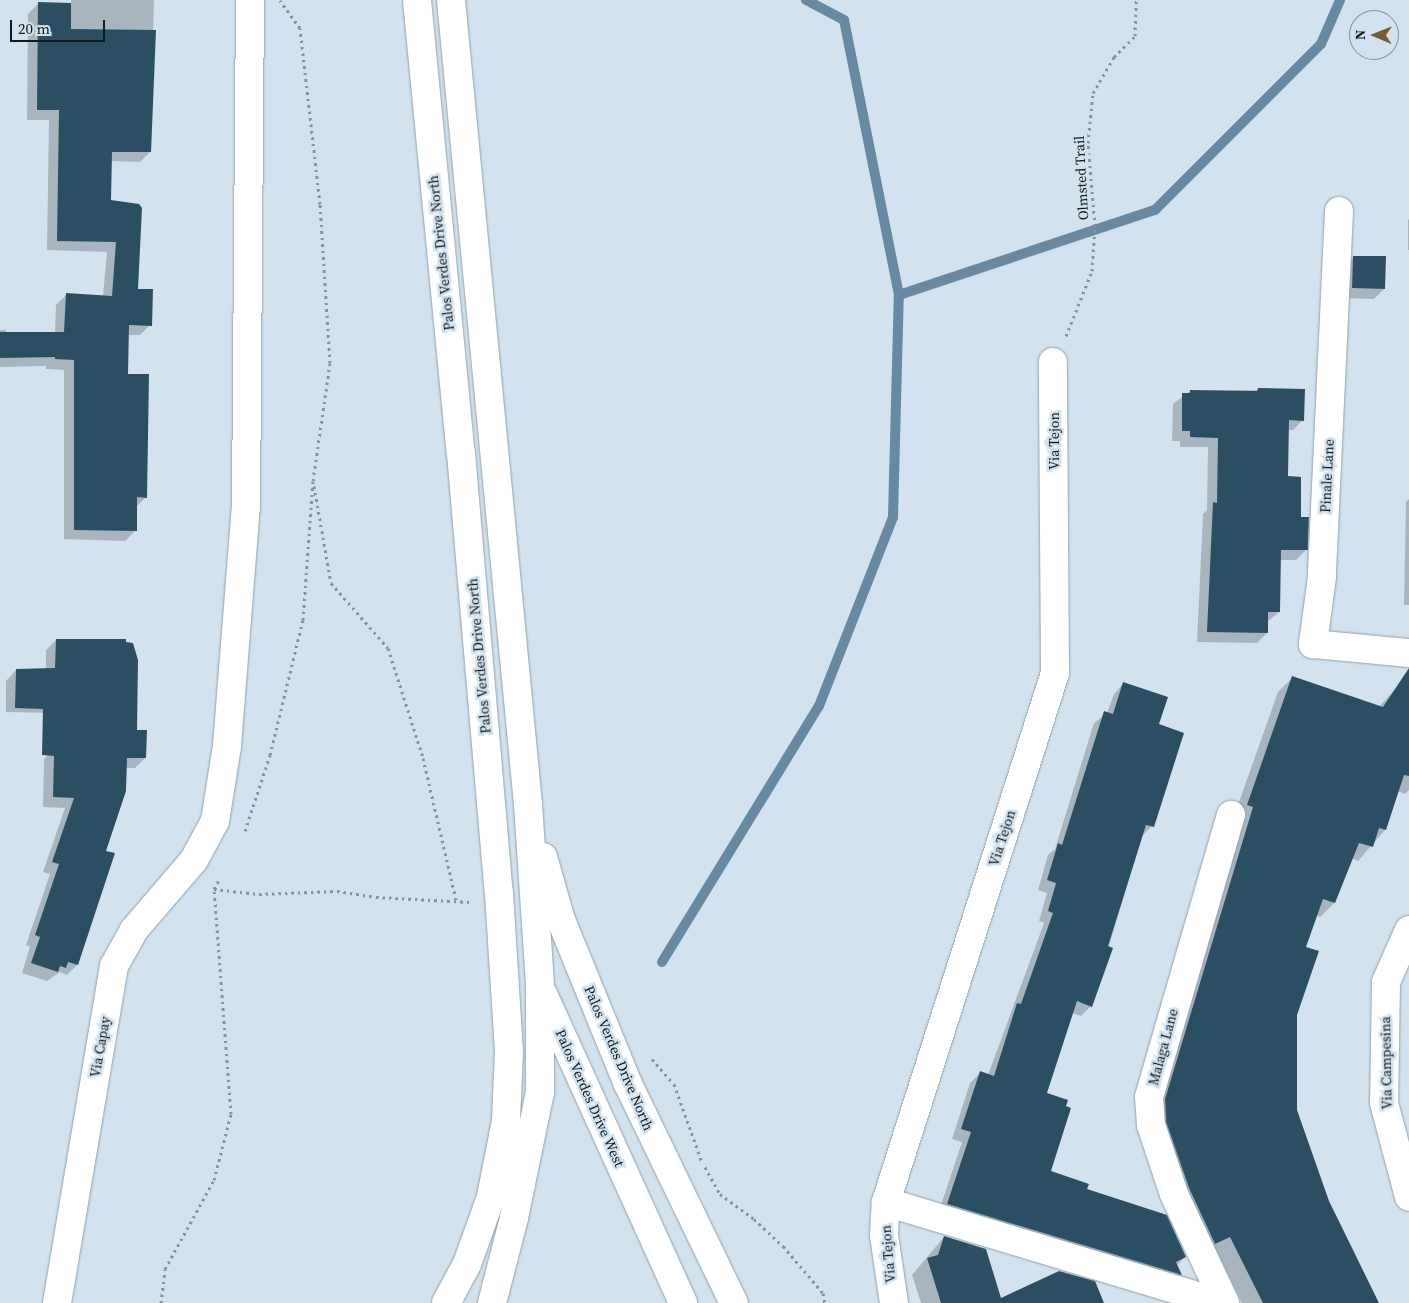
<!DOCTYPE html>
<html>
<head>
<meta charset="utf-8">
<style>
	body { margin:0 }
	#map { position:relative; width:1409px; height:1303px; overflow:hidden; background:#d2e3ef; font-family:"Source Serif 4",serif }
	div>[style] { position:absolute }
	[style*='--x'] { left:calc(var(--x)*1px); top:calc(var(--y)*1px); width:calc(var(--w)*1px); rotate:calc(var(--a)*1deg) }
	.shadow>* { inset:0; background:#0003 }
	.stream>* { height:10px; margin:-5px; padding:0 5px; transform-origin:5px; border-radius:5px; background:#678aa2 }
	.building>* { inset:0; background:#2c4e63 }
	.path>* { height:3px; margin-top:-1.5px; transform-origin:0; background:repeating-linear-gradient(90deg,#86939c 0 2.5px,transparent 0 6.5px) }
	.roads { filter:drop-shadow(0 0 1px #91a2ad) drop-shadow(0 0 1px #91a2ad) }
	.street>* { height:28px; margin:-14px; padding:0 14px; transform-origin:14px; border-radius:14px; background:#fff }
	.secondary>* { height:28px; margin:-14px; padding:0 14px; transform-origin:14px; border-radius:14px; background:#fff }
	.primary>* { height:28px; margin:-14px; padding:0 14px; transform-origin:14px; border-radius:14px; background:#fff }
	span { translate:-50% -50%; white-space:nowrap; text-align:center; line-height:1.15; -webkit-text-stroke:5px #d2e3ef; paint-order:stroke }
	.street-label { font-size:14px; color:#12181d }
	.north { position:absolute; left:1349px; top:10px; width:50px; height:50px; box-sizing:border-box; background:#d2e3ef; border:1px solid #85929b; border-radius:50%; rotate:271deg; font-size:14px; font-weight:700; line-height:20px; text-align:center; color:#12181d }
	.north::after { content:''; display:block; margin:auto; width:18px; height:22px; background:#74602f; clip-path:polygon(50% 0,100% 100%,50% 72%,0 100%) }
	.scale { position:absolute; left:10px; top:20px; width:95px; height:22px; box-sizing:border-box; border:2px solid #12181d; border-top:0; padding-left:6px; font-size:15px; line-height:18px; white-space:nowrap; color:#12181d; -webkit-text-stroke:4px #d2e3ef; paint-order:stroke }
</style>
</head>
<body>
<div id="map">
	<div class="shadow">
		<div style="clip-path:polygon(71px 0,154px 0,150px 152px,140px 162px,111px 161px,110px 201px,150px 325px,140px 335px,128px 335px,126px 375px,146px 497px,136px 507px,136px 530px,125px 541px,64px 539px,64px 370px,46px 369px,46px 366px,0 367px,0 330px,6px 330px,6px 333px,55px 333px,56px 305px,66px 295px,103px 296px,107px 252px,47px 250px,49px 120px,27px 120px,28px 14px,38px 4px,71px 4px)"></div>
		<div style="clip-path:polygon(1409px 219px,1409px 250px,1408px 250px,1408px 220px)"></div>
		<div style="clip-path:polygon(1353px 258px,1384px 289px,1374px 299px,1342px 298px,1343px 268px)"></div>
		<div style="clip-path:polygon(1303px 390px,1303px 420px,1293px 430px,1288px 430px,1287px 478px,1306px 550px,1296px 560px,1280px 560px,1279px 612px,1267px 622px,1267px 633px,1257px 643px,1197px 642px,1203px 514px,1207px 510px,1208px 447px,1180px 447px,1180px 441px,1172px 441px,1173px 404px,1190px 391px)"></div>
		<div style="clip-path:polygon(1409px 499px,1409px 605px,1404px 605px,1406px 502px)"></div>
		<div style="clip-path:polygon(56px 640px,135px 731px,145px 758px,135px 768px,125px 768px,77px 965px,67px 975px,60px 972px,47px 981px,22px 973px,30px 947px,26px 945px,50px 874px,43px 872px,65px 808px,43px 807px,44px 759px,51px 752px,51px 713px,6px 712px,6px 681px,16px 670px,46px 669px,46px 650px)"></div>
		<div style="clip-path:polygon(1292px 678px,1379px 707px,1396px 688px,1409px 684px,1409px 790px,1405px 794px,1398px 791px,1385px 830px,1358px 861px,1352px 858px,1334px 903px,1320px 917px,1316px 915px,1305px 948px,1296px 1015px,1296px 1110px,1328px 1202px,1377px 1303px,1242px 1303px,1216px 1250px,1201px 1257px,1153px 1136px,1233px 819px,1278px 692px)"></div>
		<div style="clip-path:polygon(1124px 683px,1157px 725px,1152px 826px,1142px 836px,1091px 1006px,1081px 1016px,1072px 1013px,1045px 1094px,1049px 1172px,1086px 1190px,1185px 1257px,1176px 1266px,1181px 1275px,1171px 1285px,938px 1214px,962px 1142px,952px 1139px,970px 1083px,980px 1073px,988px 1075px,1044px 923px,1039px 921px,1047px 893px,1038px 890px,1048px 855px,1055px 849px,1094px 723px,1107px 713px,1114px 694px)"></div>
		<div style="clip-path:polygon(944px 1237px,1000px 1300px,1103px 1303px,921px 1303px,912px 1275px)"></div>
	</div>
	<div class="stream">
		<div style="--x:899;--y:295;--w:270;--a:-18.4"></div>
		<div style="--x:1155;--y:210;--w:235;--a:-45"></div>
		<div style="--x:1321;--y:44;--w:48;--a:-66.6"></div>
		<div style="--x:662;--y:962;--w:300;--a:-58.5"></div>
		<div style="--x:819;--y:706;--w:203;--a:-68.6"></div>
		<div style="--x:893;--y:517;--w:222;--a:-88.5"></div>
		<div style="--x:899;--y:295;--w:280;--a:-101.3"></div>
		<div style="--x:844;--y:20;--w:43;--a:-152.2"></div>
	</div>
	<div class="building">
		<div style="clip-path:polygon(38px 2px,71px 3px,71px 29px,156px 30px,151px 152px,112px 152px,111px 200px,139px 204px,142px 208px,138px 289px,153px 289px,152px 326px,129px 325px,128px 374px,149px 374px,147px 498px,137px 497px,137px 531px,74px 530px,74px 360px,55px 359px,55px 357px,0 358px,0 332px,64px 332px,66px 293px,112px 296px,116px 242px,57px 241px,59px 110px,37px 110px)"></div>
		<div style="clip-path:polygon(1353px 256px,1386px 256px,1385px 289px,1352px 288px)"></div>
		<div style="clip-path:polygon(1258px 388px,1305px 389px,1304px 421px,1289px 420px,1288px 476px,1301px 477px,1301px 517px,1309px 517px,1308px 550px,1281px 550px,1280px 612px,1268px 612px,1268px 633px,1207px 632px,1213px 502px,1217px 503px,1218px 438px,1190px 437px,1190px 431px,1182px 431px,1182px 393px,1190px 393px,1190px 390px,1257px 391px)"></div>
		<div style="clip-path:polygon(56px 639px,126px 639px,126px 642px,133px 643px,138px 660px,137px 730px,147px 730px,146px 758px,127px 758px,126px 791px,106px 851px,115px 853px,78px 965px,68px 962px,66px 968px,60px 966px,58px 972px,31px 963px,40px 937px,35px 935px,59px 864px,52px 862px,74px 798px,53px 797px,54px 756px,42px 755px,43px 709px,15px 708px,16px 669px,55px 668px)"></div>
		<div style="clip-path:polygon(1409px 668px,1409px 776px,1404px 775px,1386px 830px,1379px 828px,1373px 847px,1359px 843px,1335px 903px,1323px 899px,1306px 947px,1319px 951px,1297px 1015px,1297px 1110px,1329px 1201px,1379px 1303px,1263px 1303px,1230px 1237px,1215px 1244px,1189px 1188px,1166px 1122px,1165px 1099px,1253px 807px,1247px 805px,1292px 676px,1383px 707px)"></div>
		<div style="clip-path:polygon(1123px 682px,1168px 697px,1159px 724px,1184px 733px,1154px 827px,1146px 825px,1108px 946px,1113px 948px,1092px 1007px,1077px 1001px,1047px 1093px,1068px 1100px,1066px 1106px,1071px 1108px,1051px 1171px,1089px 1184px,1087px 1189px,1167px 1215px,1186px 1257px,1176px 1262px,1182px 1275px,947px 1204px,971px 1132px,961px 1129px,980px 1071px,994px 1076px,1017px 1003px,1021px 1004px,1053px 913px,1048px 911px,1056px 883px,1047px 880px,1058px 843px,1062px 845px,1104px 711px,1113px 714px)"></div>
		<div style="clip-path:polygon(944px 1236px,986px 1249px,1001px 1298px,1059px 1271px,1095px 1281px,1104px 1303px,941px 1303px,927px 1258px,938px 1255px)"></div>
	</div>
	<div class="path">
		<div style="--x:1066;--y:336;--w:70;--a:-68.2"></div>
		<div style="--x:1092;--y:271;--w:45;--a:-86.2"></div>
		<div style="--x:1095;--y:226;--w:83;--a:-94.8"></div>
		<div style="--x:1088;--y:143;--w:50;--a:-84.3"></div>
		<div style="--x:1093;--y:93;--w:42;--a:-59.7"></div>
		<div style="--x:1114;--y:57;--w:30;--a:-45"></div>
		<div style="--x:1135;--y:36;--w:36;--a:-88"></div>
		<div style="--x:314;--y:486;--w:98;--a:80.1"></div>
		<div style="--x:331;--y:583;--w:86;--a:48.8"></div>
		<div style="--x:388;--y:648;--w:115;--a:72.3"></div>
		<div style="--x:423;--y:758;--w:146;--a:76.9"></div>
		<div style="--x:245;--y:831;--w:80;--a:-71.8"></div>
		<div style="--x:270;--y:755;--w:139;--a:-76.3"></div>
		<div style="--x:303;--y:620;--w:139;--a:-85.9"></div>
		<div style="--x:313;--y:481;--w:119;--a:-81.8"></div>
		<div style="--x:330;--y:363;--w:159;--a:-93.6"></div>
		<div style="--x:320;--y:204;--w:177;--a:-96.5"></div>
		<div style="--x:300;--y:28;--w:34;--a:-126"></div>
		<div style="--x:214;--y:889;--w:45;--a:6.3"></div>
		<div style="--x:259;--y:894;--w:78;--a:-2.2"></div>
		<div style="--x:337;--y:891;--w:39;--a:9"></div>
		<div style="--x:376;--y:897;--w:94;--a:3"></div>
		<div style="--x:652;--y:1059;--w:33;--a:49"></div>
		<div style="--x:674;--y:1084;--w:83;--a:70.3"></div>
		<div style="--x:705;--y:1167;--w:31;--a:61"></div>
		<div style="--x:720;--y:1194;--w:42;--a:36.3"></div>
		<div style="--x:754;--y:1219;--w:40;--a:43"></div>
		<div style="--x:783;--y:1246;--w:62;--a:49.6"></div>
		<div style="--x:823;--y:1293;--w:10;--a:79"></div>
		<div style="--x:161;--y:1303;--w:34;--a:-83"></div>
		<div style="--x:165;--y:1269;--w:102;--a:-61.2"></div>
		<div style="--x:214;--y:1180;--w:68;--a:-75.6"></div>
		<div style="--x:231;--y:1114;--w:226;--a:-94.3"></div>
		<div style="--x:214;--y:889;--w:10;--a:-61"></div>
	</div>
	<div class="roads">
		<div class="street">
			<div style="--x:1339;--y:211;--w:366;--a:92.7"></div>
			<div style="--x:1322;--y:577;--w:68;--a:97.7"></div>
			<div style="--x:1313;--y:644;--w:96;--a:5.4"></div>
			<div style="--x:886;--y:1202;--w:349;--a:16.8"></div>
			<div style="--x:57;--y:1303;--w:342;--a:-80.4"></div>
			<div style="--x:114;--y:966;--w:41;--a:-60.9"></div>
			<div style="--x:134;--y:930;--w:92;--a:-49.4"></div>
			<div style="--x:194;--y:860;--w:44;--a:-61.7"></div>
			<div style="--x:215;--y:821;--w:76;--a:-80.9"></div>
			<div style="--x:227;--y:746;--w:240;--a:-85.5"></div>
			<div style="--x:246;--y:507;--w:507;--a:-89.55"></div>
			<div style="--x:894;--y:1303;--w:69;--a:-98.4"></div>
			<div style="--x:884;--y:1235;--w:33;--a:-87"></div>
			<div style="--x:886;--y:1202;--w:555;--a:-72.28"></div>
			<div style="--x:1055;--y:673;--w:311;--a:-90.4"></div>
			<div style="--x:1225;--y:1303;--w:120;--a:-115.1"></div>
			<div style="--x:1174;--y:1194;--w:73;--a:-108.4"></div>
			<div style="--x:1151;--y:1125;--w:28;--a:-94"></div>
			<div style="--x:1149;--y:1097;--w:294;--a:-73.8"></div>
		</div>
		<div class="secondary">
			<div style="--x:1409;--y:930;--w:57;--a:113.9"></div>
			<div style="--x:1386;--y:982;--w:121;--a:90.9"></div>
			<div style="--x:1384;--y:1103;--w:97;--a:75.1"></div>
		</div>
		<div class="primary">
			<div style="--x:417;--y:0;--w:455;--a:84.5"></div>
			<div style="--x:461;--y:453;--w:442;--a:85.1"></div>
			<div style="--x:499;--y:893;--w:158;--a:86.4"></div>
			<div style="--x:509;--y:1051;--w:70;--a:92.5"></div>
			<div style="--x:506;--y:1121;--w:77;--a:101.2"></div>
			<div style="--x:491;--y:1197;--w:71;--a:109.7"></div>
			<div style="--x:467;--y:1264;--w:44;--a:118.3"></div>
			<div style="--x:451;--y:0;--w:808;--a:84.53"></div>
			<div style="--x:528;--y:804;--w:183;--a:86.2"></div>
			<div style="--x:540;--y:987;--w:105;--a:90"></div>
			<div style="--x:540;--y:1092;--w:129;--a:101.7"></div>
			<div style="--x:514;--y:1218;--w:88;--a:104.5"></div>
			<div style="--x:543;--y:857;--w:66;--a:74.1"></div>
			<div style="--x:561;--y:920;--w:177;--a:67.8"></div>
			<div style="--x:628;--y:1084;--w:243;--a:64.2"></div>
			<div style="--x:543;--y:994;--w:339;--a:65.6"></div>
		</div>
	</div>
	<div class="street-label">
		<span style="left:1081px;top:178px;rotate:-93deg">Olmsted Trail</span>
		<span style="left:441px;top:253px;rotate:-96deg">Palos Verdes Drive North</span>
		<span style="left:1054px;top:441px;rotate:-90deg">Via Tejon</span>
		<span style="left:1327px;top:476px;rotate:-87deg">Pinale Lane</span>
		<span style="left:479px;top:656px;rotate:-95deg">Palos Verdes Drive North</span>
		<span style="left:1002px;top:838px;rotate:-72deg">Via Tejon</span>
		<span style="left:100px;top:1047px;rotate:-80deg">Via Capay</span>
		<span style="left:1163px;top:1047px;rotate:-75deg">Malaga Lane</span>
		<span style="left:619px;top:1058px;rotate:67deg">Palos Verdes Drive North</span>
		<span style="left:1386px;top:1063px;rotate:-91deg">Via Campesina</span>
		<span style="left:590px;top:1098px;rotate:66deg">Palos Verdes Drive West</span>
		<span style="left:888px;top:1254px;rotate:-95deg">Via Tejon</span>
	</div>
	<div class="north">N</div>
	<div class="scale">20 m</div>
</div>
</body>
</html>
